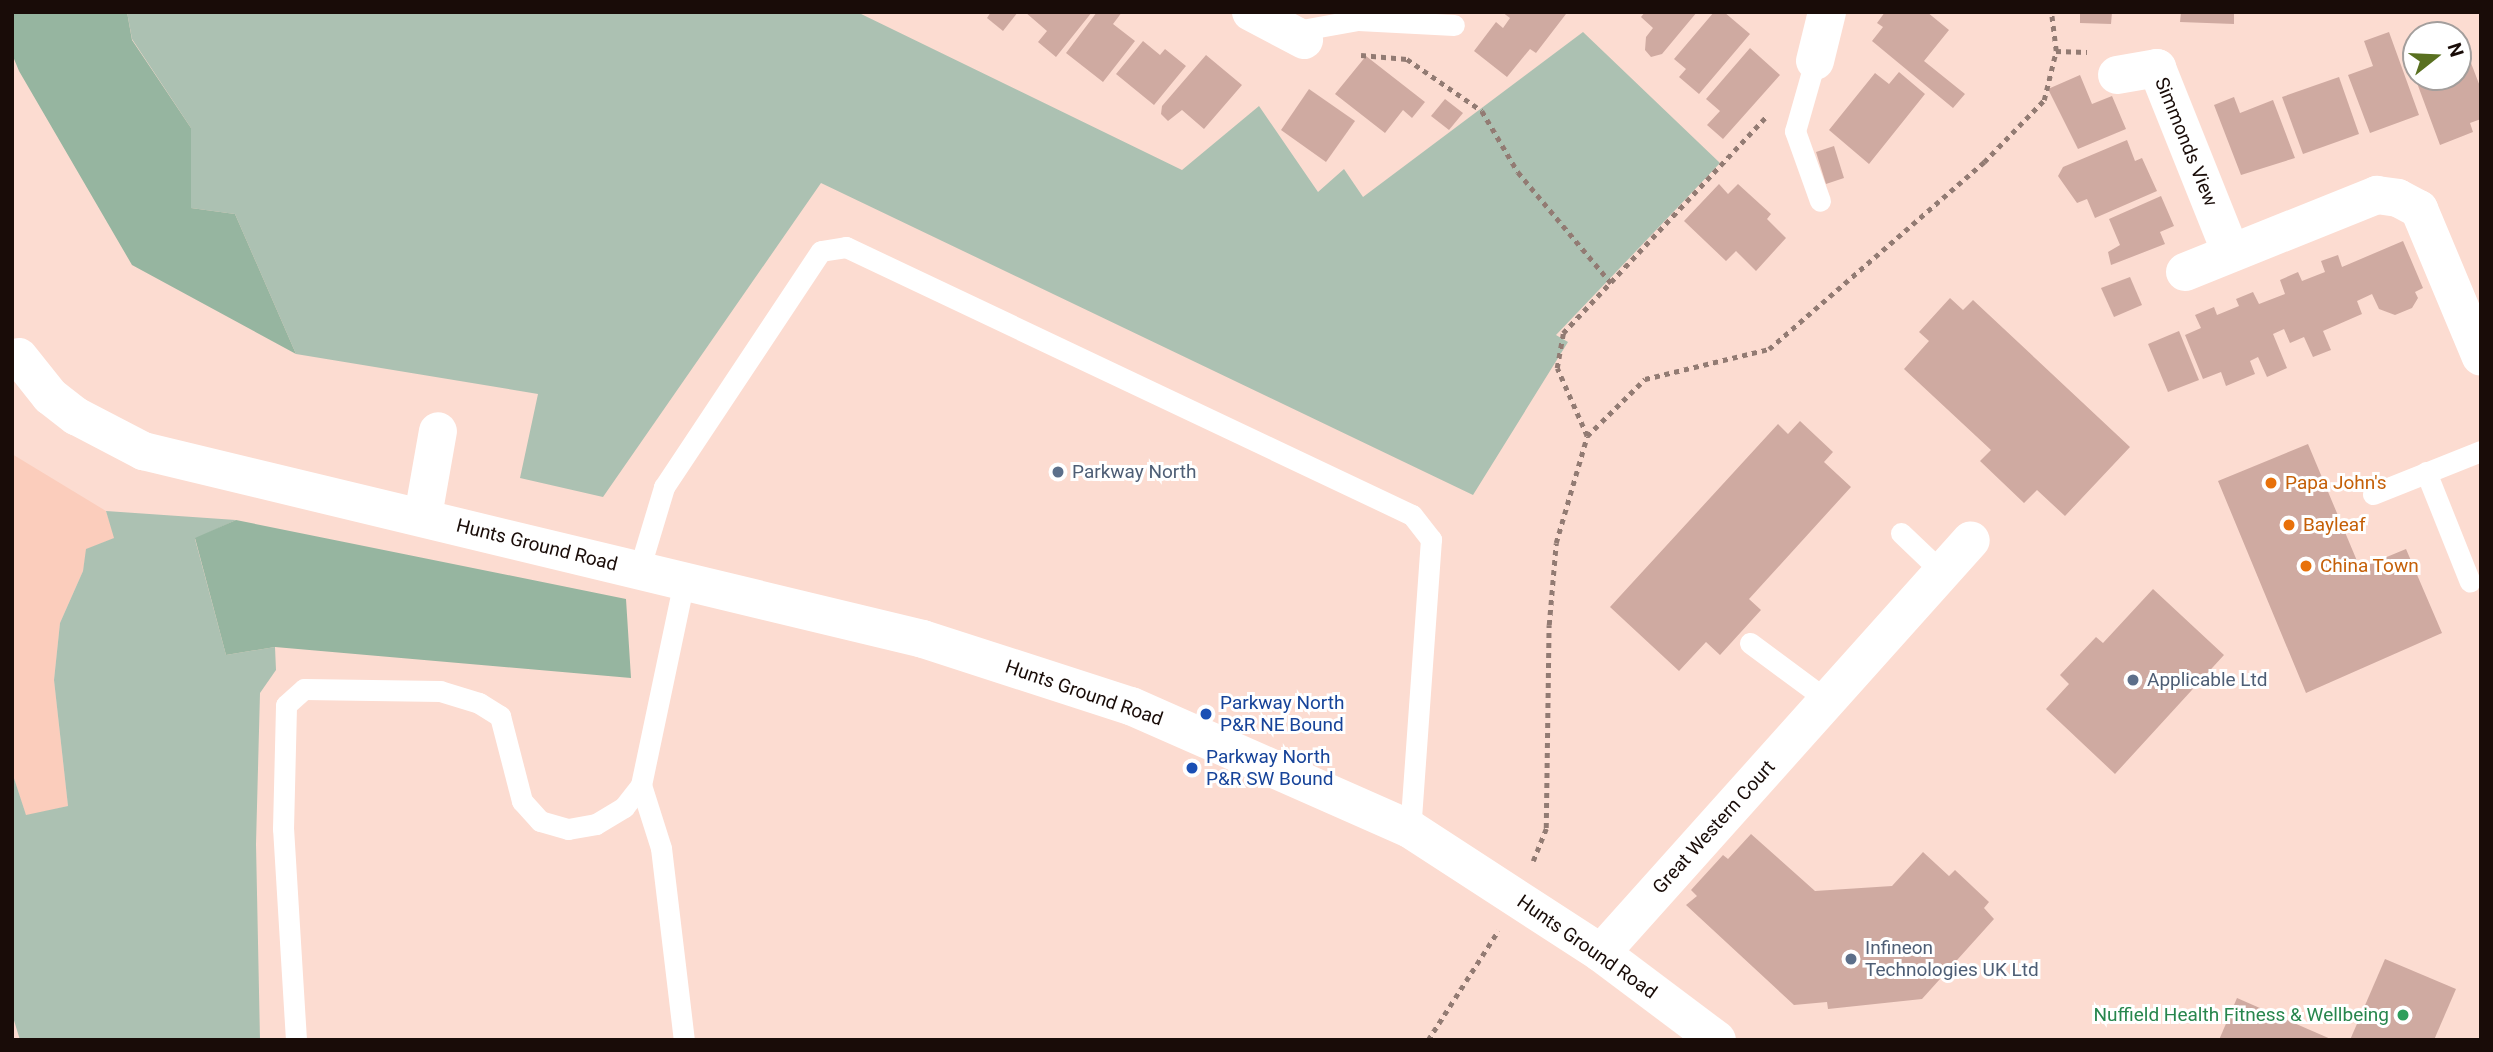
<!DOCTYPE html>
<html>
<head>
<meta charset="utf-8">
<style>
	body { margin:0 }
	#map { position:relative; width:2493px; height:1052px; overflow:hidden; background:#fcdcd1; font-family:Roboto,sans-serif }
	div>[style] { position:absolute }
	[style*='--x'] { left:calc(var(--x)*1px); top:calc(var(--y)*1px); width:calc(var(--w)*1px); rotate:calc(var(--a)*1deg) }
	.built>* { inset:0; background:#fbcdbc }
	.green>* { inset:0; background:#acc1b2 }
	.forest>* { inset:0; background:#96b5a0 }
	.building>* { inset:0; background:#cfaaa1 }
	.path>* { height:4.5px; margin-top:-2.25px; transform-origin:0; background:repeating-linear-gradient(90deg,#927b73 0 5px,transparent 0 10px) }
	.service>* { height:21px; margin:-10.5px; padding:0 10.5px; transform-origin:10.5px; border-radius:10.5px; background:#fff }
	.minor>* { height:38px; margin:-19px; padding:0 19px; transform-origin:19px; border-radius:19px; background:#fff }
	.dots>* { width:19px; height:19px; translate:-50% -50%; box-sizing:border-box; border:4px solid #fff; border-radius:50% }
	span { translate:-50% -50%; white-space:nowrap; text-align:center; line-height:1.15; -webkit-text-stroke:6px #fff; paint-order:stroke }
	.street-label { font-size:19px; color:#190c08 }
	.service-label { font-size:19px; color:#4e5e75 }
	.left { translate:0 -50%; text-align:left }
	.food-label { font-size:19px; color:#c56008 }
	.transit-label { font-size:19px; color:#164399 }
	.leisure-label { font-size:19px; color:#27864d }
	.right { translate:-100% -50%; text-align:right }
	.frame { position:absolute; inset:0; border:14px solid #190c08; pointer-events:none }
	.north { position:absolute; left:2402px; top:21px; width:70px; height:70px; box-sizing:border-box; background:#fff; border:2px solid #a39e9c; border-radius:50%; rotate:72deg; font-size:19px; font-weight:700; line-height:28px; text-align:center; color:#190c08 }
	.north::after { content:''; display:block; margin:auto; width:24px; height:32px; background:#597020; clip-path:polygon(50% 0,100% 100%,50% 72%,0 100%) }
</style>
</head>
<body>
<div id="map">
	<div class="built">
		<div style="clip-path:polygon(12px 454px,106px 511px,115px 538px,87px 549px,83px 571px,60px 623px,54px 680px,68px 806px,26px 816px,12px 772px)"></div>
	</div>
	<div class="green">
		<div style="clip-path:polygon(127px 12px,857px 12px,1182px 170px,1259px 106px,1318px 192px,1344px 169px,1363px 197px,1583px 32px,1720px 163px,1556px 335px,1568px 342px,1473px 495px,821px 183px,603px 497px,520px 478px,538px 394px,296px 354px,235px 214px,191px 208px,191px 128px,132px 39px)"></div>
		<div style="clip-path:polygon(106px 511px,236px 520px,195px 539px,226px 655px,275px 647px,276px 670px,260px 693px,256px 844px,260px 1040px,20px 1040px,12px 1014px,12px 772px,26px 815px,68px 806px,54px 680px,60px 623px,83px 571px,86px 549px,114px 538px)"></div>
	</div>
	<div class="forest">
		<div style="clip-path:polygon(12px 12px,127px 12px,132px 40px,191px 128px,191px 208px,235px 214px,296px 354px,132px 265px,19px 71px,12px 54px)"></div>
		<div style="clip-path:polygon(236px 520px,626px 599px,631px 678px,275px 647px,226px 655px,195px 538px)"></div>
	</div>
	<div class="building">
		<div style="clip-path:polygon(991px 12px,1018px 12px,1003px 31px,987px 18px)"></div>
		<div style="clip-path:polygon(1025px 12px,1092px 12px,1056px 57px,1038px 42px,1047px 31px)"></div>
		<div style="clip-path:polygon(1097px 12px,1122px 12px,1113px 24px,1135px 41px,1103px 82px,1066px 53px)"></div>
		<div style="clip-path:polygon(1502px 12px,1566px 14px,1536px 53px,1530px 49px,1507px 77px,1474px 51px,1496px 22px,1503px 28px,1510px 18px)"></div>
		<div style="clip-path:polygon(1645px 12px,1697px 12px,1662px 54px,1651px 57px,1645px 50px,1646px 37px,1653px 28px,1641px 17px)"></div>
		<div style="clip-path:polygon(1714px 12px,1724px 12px,1750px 34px,1699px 94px,1679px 77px,1686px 69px,1674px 59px)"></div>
		<div style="clip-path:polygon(1885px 12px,1927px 12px,1949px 30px,1924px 61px,1965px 94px,1953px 108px,1872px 41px,1883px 27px,1877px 23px)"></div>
		<div style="clip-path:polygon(2080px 12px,2112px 12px,2111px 24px,2080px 23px)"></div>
		<div style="clip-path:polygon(2181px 12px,2234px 12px,2234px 24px,2180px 22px)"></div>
		<div style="clip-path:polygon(2389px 32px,2419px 115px,2370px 133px,2348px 75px,2373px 66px,2364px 41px)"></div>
		<div style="clip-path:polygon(1143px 41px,1160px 55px,1165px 49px,1186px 66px,1154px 105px,1116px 74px)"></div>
		<div style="clip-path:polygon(1750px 48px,1780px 75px,1723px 139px,1707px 125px,1720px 111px,1706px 99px)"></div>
		<div style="clip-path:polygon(1206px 55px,1242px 85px,1204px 129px,1182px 110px,1168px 121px,1161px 114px,1162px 106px)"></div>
		<div style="clip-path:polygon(1366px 56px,1425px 102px,1412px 118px,1403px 110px,1385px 133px,1335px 94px)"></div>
		<div style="clip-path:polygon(2471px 63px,2481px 89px,2481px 119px,2470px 123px,2473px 132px,2440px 145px,2417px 83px,2434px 77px,2458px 77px,2458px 68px)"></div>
		<div style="clip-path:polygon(1899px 72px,1925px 94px,1869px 164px,1829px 130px,1875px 73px,1889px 84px)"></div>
		<div style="clip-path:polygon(2080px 75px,2092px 104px,2112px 96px,2126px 129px,2078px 149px,2048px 89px)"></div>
		<div style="clip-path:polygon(2339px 77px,2359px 134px,2303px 154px,2282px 97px)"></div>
		<div style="clip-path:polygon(1309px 89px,1355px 121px,1326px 162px,1281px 130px)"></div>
		<div style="clip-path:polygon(2234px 97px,2240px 113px,2273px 100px,2295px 158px,2241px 175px,2214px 105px)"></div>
		<div style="clip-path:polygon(1445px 99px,1463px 113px,1449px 130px,1431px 116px)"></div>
		<div style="clip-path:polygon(2127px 140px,2135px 161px,2142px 158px,2157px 191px,2095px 218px,2087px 199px,2077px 203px,2058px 176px,2063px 167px)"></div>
		<div style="clip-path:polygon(1834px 146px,1844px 178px,1826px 184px,1816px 152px)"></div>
		<div style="clip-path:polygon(1719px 184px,1728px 194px,1738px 184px,1771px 214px,1767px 219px,1786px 238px,1756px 271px,1736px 251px,1726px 261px,1684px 221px)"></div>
		<div style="clip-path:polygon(2161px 196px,2174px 226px,2160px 232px,2165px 244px,2111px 265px,2108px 252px,2120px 245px,2109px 219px)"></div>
		<div style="clip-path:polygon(2403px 241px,2423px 288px,2415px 292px,2418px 298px,2412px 308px,2395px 315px,2379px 309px,2372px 294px,2357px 301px,2362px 314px,2323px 331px,2331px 350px,2313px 357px,2304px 337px,2290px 343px,2284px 329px,2273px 334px,2287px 368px,2267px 377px,2258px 357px,2250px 361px,2255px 374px,2226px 386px,2221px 372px,2203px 379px,2185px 335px,2201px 328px,2195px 315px,2214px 307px,2217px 315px,2239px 306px,2236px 299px,2253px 292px,2259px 304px,2285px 294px,2280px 280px,2298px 272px,2302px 281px,2325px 272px,2321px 261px,2338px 255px,2342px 267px)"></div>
		<div style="clip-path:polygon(2130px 277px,2142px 305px,2114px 317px,2101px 288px)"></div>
		<div style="clip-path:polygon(1950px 298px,1963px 310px,1973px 300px,2130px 447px,2065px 516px,2037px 490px,2024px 503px,1980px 461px,1991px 450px,1904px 369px,1929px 341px,1919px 332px)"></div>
		<div style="clip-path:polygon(2179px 331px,2199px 380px,2168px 392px,2148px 344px)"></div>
		<div style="clip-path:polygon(1800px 421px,1833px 452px,1824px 462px,1851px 487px,1749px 599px,1761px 610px,1720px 655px,1706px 642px,1679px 671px,1610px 607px,1778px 424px,1788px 434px)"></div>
		<div style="clip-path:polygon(2308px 444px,2360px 568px,2406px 549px,2442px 633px,2306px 693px,2218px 481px)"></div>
		<div style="clip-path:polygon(2153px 589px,2224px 655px,2115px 774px,2046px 709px,2069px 684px,2060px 675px,2096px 637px,2103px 643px)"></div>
		<div style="clip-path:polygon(1751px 834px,1815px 891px,1892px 886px,1923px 852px,1949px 876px,1955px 870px,1989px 902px,1984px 908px,1994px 919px,1922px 999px,1828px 1009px,1827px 1002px,1794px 1005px,1686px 905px,1697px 896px,1691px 890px,1723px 855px,1728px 859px)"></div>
		<div style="clip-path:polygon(2385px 959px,2456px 989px,2434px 1040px,2350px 1040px)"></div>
		<div style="clip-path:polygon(2237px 998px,2333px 1040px,2219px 1040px)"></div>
	</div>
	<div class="path">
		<div style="--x:2056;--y:51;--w:31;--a:2"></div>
		<div style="--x:1361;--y:55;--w:46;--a:5"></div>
		<div style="--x:1407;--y:59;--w:91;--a:34.7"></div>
		<div style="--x:1482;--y:111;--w:71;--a:59.5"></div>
		<div style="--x:1518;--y:172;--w:145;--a:50"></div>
		<div style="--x:1587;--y:436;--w:74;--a:-113.8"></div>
		<div style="--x:1557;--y:368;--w:36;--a:-80"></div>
		<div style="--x:1563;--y:333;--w:296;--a:-46.8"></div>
		<div style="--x:1533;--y:861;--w:35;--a:-68"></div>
		<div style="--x:1546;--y:828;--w:203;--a:-89.2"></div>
		<div style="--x:1549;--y:625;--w:82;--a:-85.1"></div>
		<div style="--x:1556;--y:543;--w:111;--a:-73.8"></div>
		<div style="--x:1587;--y:436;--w:81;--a:-44.5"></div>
		<div style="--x:1645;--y:379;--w:128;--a:-13.6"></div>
		<div style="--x:1769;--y:349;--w:285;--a:-41"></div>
		<div style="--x:1984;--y:162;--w:86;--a:-45.9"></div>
		<div style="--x:2044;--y:100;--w:50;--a:-76.2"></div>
		<div style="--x:2056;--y:51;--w:39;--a:-97"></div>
		<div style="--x:1428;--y:1040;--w:130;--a:-57.3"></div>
	</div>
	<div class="service">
		<div style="--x:1291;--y:32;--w:68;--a:-10.2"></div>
		<div style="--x:1358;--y:20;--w:96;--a:3"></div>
		<div style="--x:1815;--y:61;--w:73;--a:105.9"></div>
		<div style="--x:1795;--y:131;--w:74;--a:70.3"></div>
		<div style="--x:2426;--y:472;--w:118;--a:68.2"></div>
		<div style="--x:2373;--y:494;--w:116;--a:-21.7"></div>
		<div style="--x:1901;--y:533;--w:57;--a:43.6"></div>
		<div style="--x:639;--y:570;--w:87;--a:-73.2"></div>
		<div style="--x:664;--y:487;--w:283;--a:-56.4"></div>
		<div style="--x:821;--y:251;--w:25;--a:-9"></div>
		<div style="--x:846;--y:247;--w:626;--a:25.34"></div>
		<div style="--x:1412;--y:515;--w:31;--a:52"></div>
		<div style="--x:1431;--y:539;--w:291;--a:94.1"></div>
		<div style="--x:1750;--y:643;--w:96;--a:36.5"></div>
		<div style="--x:641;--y:785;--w:66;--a:72.4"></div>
		<div style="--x:661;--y:848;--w:193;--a:83.2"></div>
		<div style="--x:296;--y:1040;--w:211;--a:-93.5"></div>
		<div style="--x:283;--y:829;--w:124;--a:-88.6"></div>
		<div style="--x:286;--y:705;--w:24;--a:-42"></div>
		<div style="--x:304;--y:689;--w:136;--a:0.8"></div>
		<div style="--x:440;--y:691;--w:41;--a:17.1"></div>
		<div style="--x:479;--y:703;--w:25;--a:32"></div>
		<div style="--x:500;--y:716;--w:88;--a:75.5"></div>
		<div style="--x:522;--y:801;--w:27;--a:48"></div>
		<div style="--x:540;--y:821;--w:29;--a:16"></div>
		<div style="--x:568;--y:829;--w:28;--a:-10"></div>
		<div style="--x:596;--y:824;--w:33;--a:-31"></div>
		<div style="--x:624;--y:807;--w:28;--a:-52"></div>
		<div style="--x:641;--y:785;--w:208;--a:-78.1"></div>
	</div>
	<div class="minor">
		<div style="--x:1251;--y:12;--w:60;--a:27.8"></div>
		<div style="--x:1815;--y:61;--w:50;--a:-76.2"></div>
		<div style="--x:2117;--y:75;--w:41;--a:-9.9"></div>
		<div style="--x:2157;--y:68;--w:199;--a:68.2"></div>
		<div style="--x:2185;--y:272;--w:207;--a:-21.9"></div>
		<div style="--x:2377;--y:195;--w:21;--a:8"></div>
		<div style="--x:2398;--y:198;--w:24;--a:28"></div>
		<div style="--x:2419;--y:209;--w:160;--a:67.3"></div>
		<div style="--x:19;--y:357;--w:50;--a:51.5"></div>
		<div style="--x:50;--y:396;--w:33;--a:38"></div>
		<div style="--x:76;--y:416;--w:76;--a:27.6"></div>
		<div style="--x:143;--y:451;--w:802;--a:13.55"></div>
		<div style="--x:923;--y:639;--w:219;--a:17.9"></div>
		<div style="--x:1131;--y:706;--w:305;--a:23.8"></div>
		<div style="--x:1410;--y:829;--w:228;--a:33"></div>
		<div style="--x:1601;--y:953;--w:145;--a:36.9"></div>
		<div style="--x:423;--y:516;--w:86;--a:-80"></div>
		<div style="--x:1601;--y:953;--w:554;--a:-48.14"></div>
	</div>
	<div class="dots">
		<div style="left:1058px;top:472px;background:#5c6f8a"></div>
		<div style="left:2271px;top:483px;background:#e8710a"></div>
		<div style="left:2289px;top:525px;background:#e8710a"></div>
		<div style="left:2306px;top:566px;background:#e8710a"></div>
		<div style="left:2133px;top:680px;background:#5c6f8a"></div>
		<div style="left:1206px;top:714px;background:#1a4fb4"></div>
		<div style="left:1192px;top:768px;background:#1a4fb4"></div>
		<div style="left:1851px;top:959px;background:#5c6f8a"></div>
		<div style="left:2403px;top:1015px;background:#2e9e5b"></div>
	</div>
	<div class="street-label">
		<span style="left:2186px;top:142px;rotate:68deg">Simmonds View</span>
		<span style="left:537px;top:545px;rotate:14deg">Hunts Ground Road</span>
		<span style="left:1084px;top:693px;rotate:19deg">Hunts Ground Road</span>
		<span style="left:1714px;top:827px;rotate:-48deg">Great Western Court</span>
		<span style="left:1587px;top:947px;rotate:35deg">Hunts Ground Road</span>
	</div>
	<div class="service-label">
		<span class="left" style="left:1072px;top:472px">Parkway North</span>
		<span class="left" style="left:2147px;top:680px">Applicable Ltd</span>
		<span class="left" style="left:1865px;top:959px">Infineon<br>Technologies UK Ltd</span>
	</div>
	<div class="food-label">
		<span class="left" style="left:2285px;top:483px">Papa John's</span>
		<span class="left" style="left:2303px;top:525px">Bayleaf</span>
		<span class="left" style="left:2320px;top:566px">China Town</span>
	</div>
	<div class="transit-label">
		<span class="left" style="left:1220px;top:714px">Parkway North<br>P&amp;R NE Bound</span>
		<span class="left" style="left:1206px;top:768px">Parkway North<br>P&amp;R SW Bound</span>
	</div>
	<div class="leisure-label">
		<span class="right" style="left:2389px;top:1015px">Nuffield Health Fitness &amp; Wellbeing</span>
	</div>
	<div class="frame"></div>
	<div class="north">N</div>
</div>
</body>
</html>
